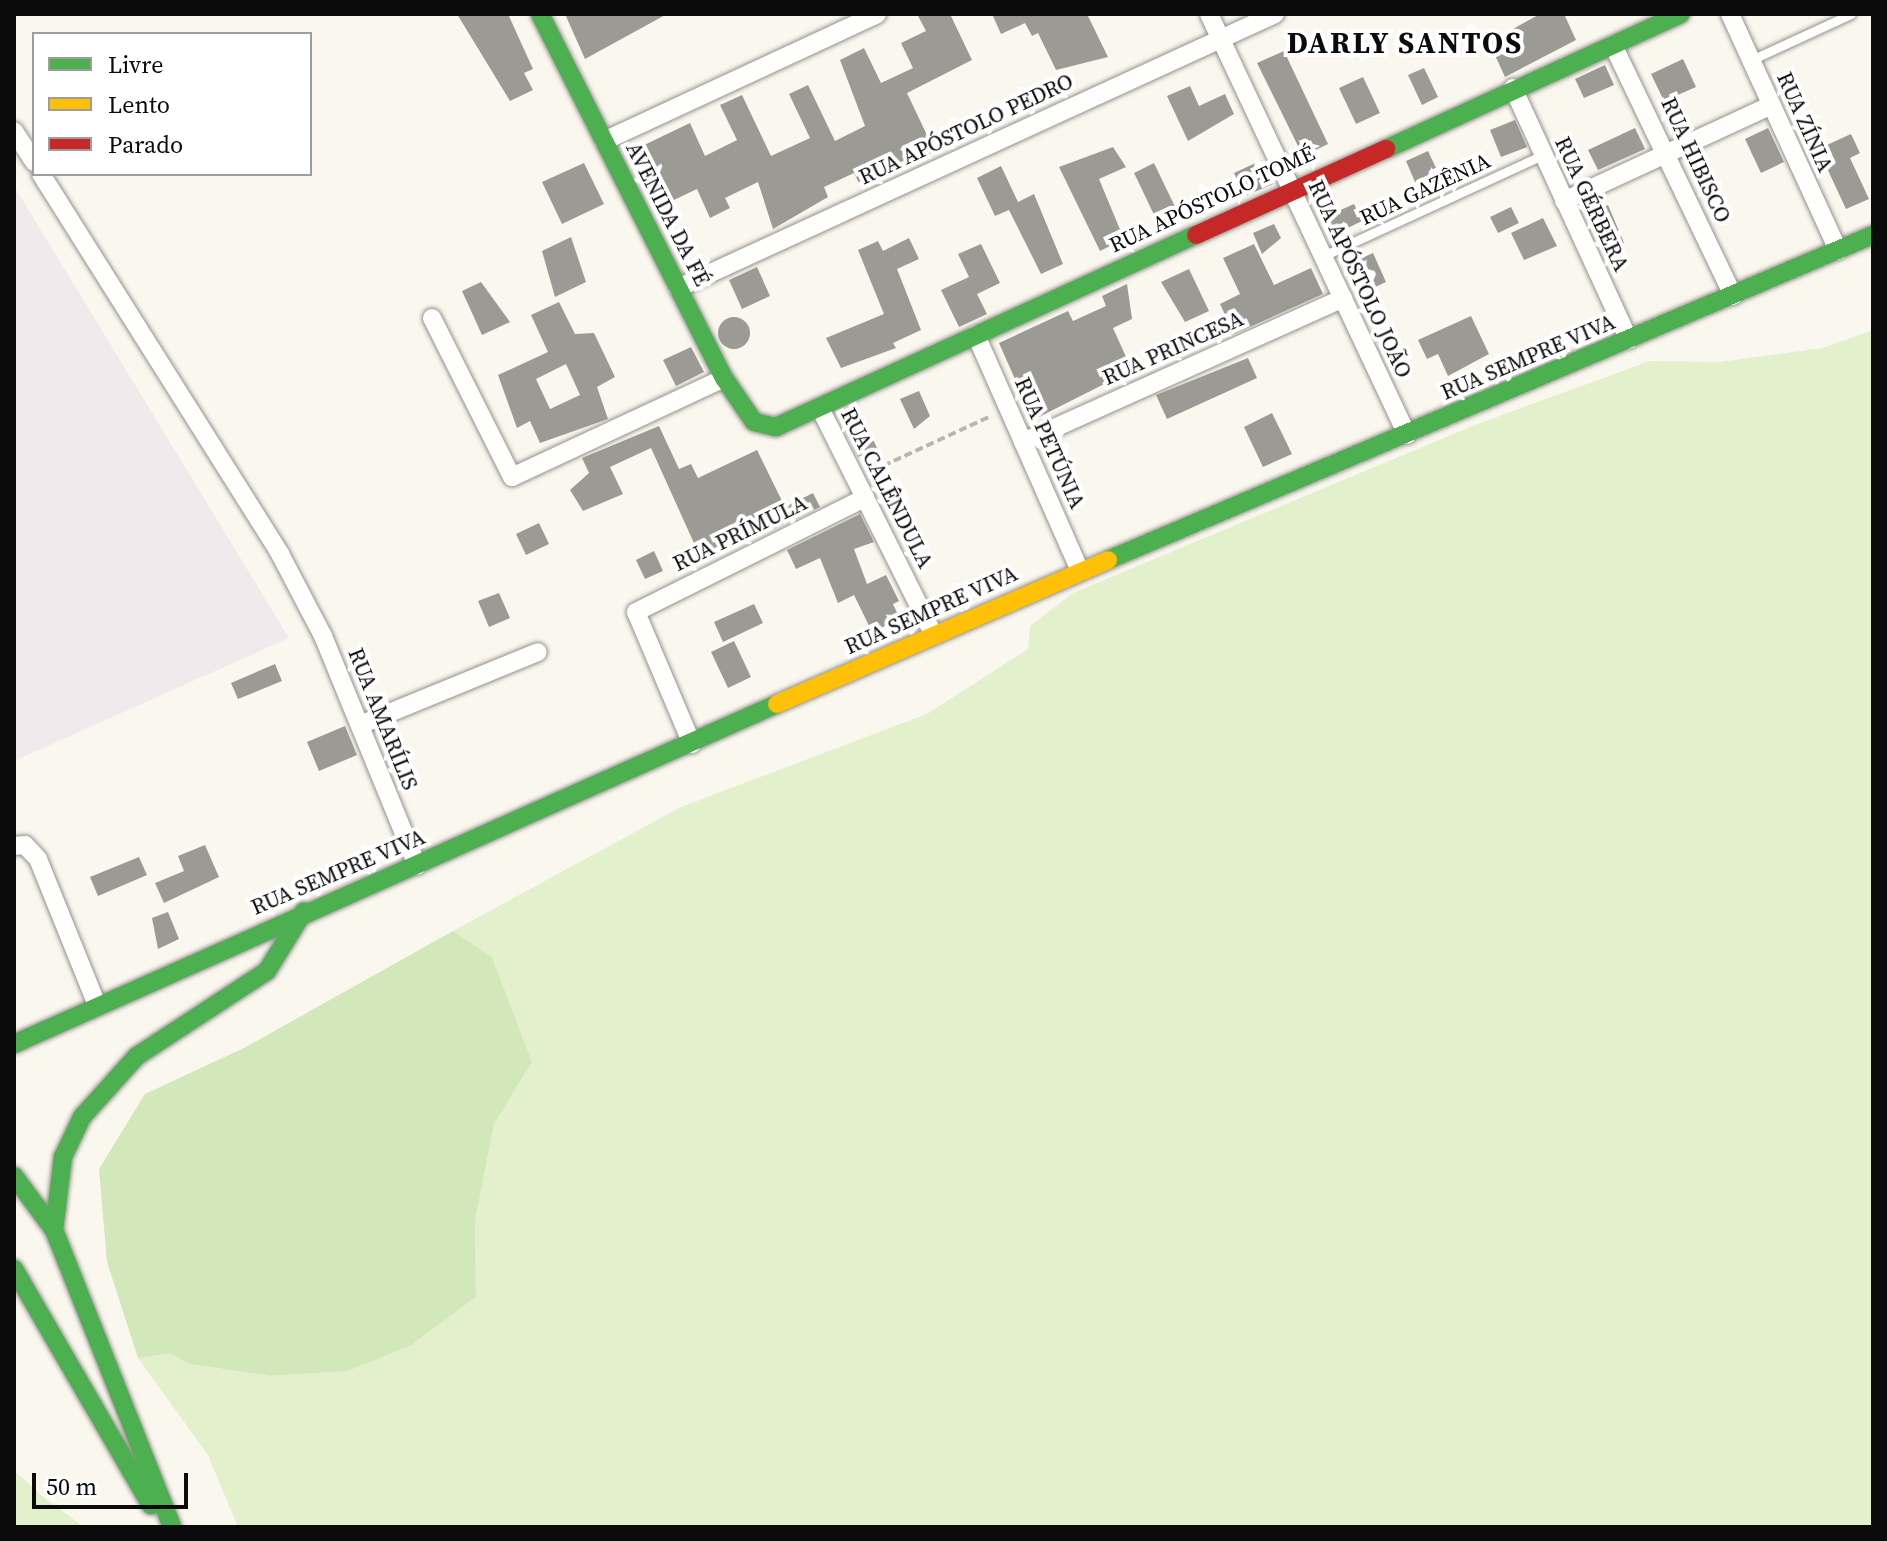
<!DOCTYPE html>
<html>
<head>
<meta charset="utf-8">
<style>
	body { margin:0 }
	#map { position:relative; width:1887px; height:1541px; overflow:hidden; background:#faf7ee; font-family:"Source Serif 4",serif }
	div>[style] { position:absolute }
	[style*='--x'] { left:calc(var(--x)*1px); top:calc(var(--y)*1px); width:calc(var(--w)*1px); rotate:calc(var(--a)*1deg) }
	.industrial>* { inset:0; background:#f1e9ec }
	.green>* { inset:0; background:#e2f0cc }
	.forest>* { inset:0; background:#d2e8ba }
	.building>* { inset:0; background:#9c9a94 }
	.round { border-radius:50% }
	.path>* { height:4px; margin-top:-2px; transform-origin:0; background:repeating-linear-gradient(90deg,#b7b6b5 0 8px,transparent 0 12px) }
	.roads { filter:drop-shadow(0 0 2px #93918d) drop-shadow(0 0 2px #93918d) }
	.lane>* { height:9px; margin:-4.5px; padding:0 4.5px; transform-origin:4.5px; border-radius:4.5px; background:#fefefc }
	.street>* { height:18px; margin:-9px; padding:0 9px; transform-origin:9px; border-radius:9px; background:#fefefc }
	.fast>* { height:18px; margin:-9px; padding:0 9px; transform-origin:9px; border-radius:9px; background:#4caf50 }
	.slow>* { height:18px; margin:-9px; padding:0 9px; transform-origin:9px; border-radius:9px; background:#ffc107 }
	.jam>* { height:18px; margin:-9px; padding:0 9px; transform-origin:9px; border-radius:9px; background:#c62828 }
	span { translate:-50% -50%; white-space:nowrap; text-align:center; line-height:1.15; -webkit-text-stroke:8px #fff; paint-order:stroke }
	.street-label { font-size:22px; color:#0b0b0b }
	.district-label { font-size:30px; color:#0b0b0b; font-weight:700; letter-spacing:2px }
	.frame { position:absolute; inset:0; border:16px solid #0b0b0b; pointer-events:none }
	.legend { position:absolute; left:32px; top:32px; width:280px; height:144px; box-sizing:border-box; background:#fff; border:2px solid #9d9d9d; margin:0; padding:10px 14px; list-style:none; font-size:24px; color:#0b0b0b }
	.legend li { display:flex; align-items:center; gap:16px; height:40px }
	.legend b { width:40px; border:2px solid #9d9d9d }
	.scale { position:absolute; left:32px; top:1473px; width:156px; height:36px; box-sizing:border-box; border:4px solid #0b0b0b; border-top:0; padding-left:10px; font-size:24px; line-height:28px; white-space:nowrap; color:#0b0b0b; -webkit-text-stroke:6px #fff; paint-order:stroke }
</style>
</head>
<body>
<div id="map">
	<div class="industrial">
		<div style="clip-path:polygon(14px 186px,289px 638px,14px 761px)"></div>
	</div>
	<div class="green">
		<div style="clip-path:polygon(1873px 330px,1873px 1527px,238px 1527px,208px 1455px,138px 1358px,170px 1352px,189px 1364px,271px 1376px,348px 1371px,410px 1346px,476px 1297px,475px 1222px,494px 1124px,532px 1062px,492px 957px,453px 931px,681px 807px,927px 714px,1028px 649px,1030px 626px,1073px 593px,1475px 425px,1650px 361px,1720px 362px,1823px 348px)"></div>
		<div style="clip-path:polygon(14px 1470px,42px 1496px,84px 1527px,14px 1527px)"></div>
	</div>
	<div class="forest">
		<div style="clip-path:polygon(453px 931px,492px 957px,532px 1062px,494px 1124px,475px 1222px,476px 1297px,410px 1346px,348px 1371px,271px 1376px,189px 1364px,170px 1353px,138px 1358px,107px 1262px,99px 1169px,145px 1094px,244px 1048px)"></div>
	</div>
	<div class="building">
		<div style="clip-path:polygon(457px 14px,508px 14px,533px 69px,524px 73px,533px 90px,510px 101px)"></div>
		<div style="clip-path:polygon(565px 14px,667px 14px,585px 59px)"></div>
		<div style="clip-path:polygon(917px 14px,950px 14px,972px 60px,907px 93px,935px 152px,859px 183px,854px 173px,824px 187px,828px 197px,773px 229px,758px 182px,725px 198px,730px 208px,710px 218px,697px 189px,655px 209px,645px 188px,657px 182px,640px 147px,690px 123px,705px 156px,737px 140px,720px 105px,742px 95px,771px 156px,810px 138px,789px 94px,808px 85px,835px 141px,865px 126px,840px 60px,864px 48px,881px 83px,913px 68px,901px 43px,926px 31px)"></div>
		<div style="clip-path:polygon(992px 14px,1087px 14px,1108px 57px,1056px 70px,1038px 33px,1032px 36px,1025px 23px,1001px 34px)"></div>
		<div style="clip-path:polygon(1540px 14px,1564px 14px,1576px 40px,1505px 77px,1489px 42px)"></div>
		<div style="clip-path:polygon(1284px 51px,1328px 144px,1303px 156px,1257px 63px)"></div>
		<div style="clip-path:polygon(1683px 59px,1696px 87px,1664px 101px,1651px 74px)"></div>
		<div style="clip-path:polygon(1605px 65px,1614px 85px,1584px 98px,1575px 79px)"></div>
		<div style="clip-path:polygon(1424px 68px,1438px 97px,1422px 105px,1408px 75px)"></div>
		<div style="clip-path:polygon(1363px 77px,1380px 113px,1356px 124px,1339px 88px)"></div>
		<div style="clip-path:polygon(1190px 86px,1199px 106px,1225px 94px,1234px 114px,1188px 141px,1167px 96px)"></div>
		<div style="clip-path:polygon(1515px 120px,1527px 147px,1501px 157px,1490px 130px)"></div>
		<div style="clip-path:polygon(1635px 128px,1645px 149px,1598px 170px,1588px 150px)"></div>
		<div style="clip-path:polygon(1768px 128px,1784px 162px,1761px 173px,1745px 139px)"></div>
		<div style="clip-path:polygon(1851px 134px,1860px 153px,1850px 158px,1869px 199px,1846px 209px,1818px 149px)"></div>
		<div style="clip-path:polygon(1113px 147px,1126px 167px,1099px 179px,1124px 239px,1100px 251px,1059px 167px)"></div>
		<div style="clip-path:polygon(1428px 151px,1438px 172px,1415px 182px,1406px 161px)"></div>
		<div style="clip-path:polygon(1262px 160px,1273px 184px,1245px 196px,1234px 173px)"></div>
		<div style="clip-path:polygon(584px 163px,604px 204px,562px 224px,542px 182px)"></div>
		<div style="clip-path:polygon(1154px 163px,1178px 213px,1158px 223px,1134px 173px)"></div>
		<div style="clip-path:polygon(1001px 166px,1018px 202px,1034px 194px,1063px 264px,1041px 274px,1009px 210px,995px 216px,977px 178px)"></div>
		<div style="clip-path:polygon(1354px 204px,1362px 221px,1329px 237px,1321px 219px)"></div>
		<div style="clip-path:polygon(1608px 205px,1624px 243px,1609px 250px,1592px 212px)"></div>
		<div style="clip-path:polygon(1511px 207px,1519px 223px,1498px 233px,1490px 217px)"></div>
		<div style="clip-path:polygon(1543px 218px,1557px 246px,1524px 260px,1511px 233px)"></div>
		<div style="clip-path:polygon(1274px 224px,1281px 238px,1262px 254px,1253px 233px)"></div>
		<div style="clip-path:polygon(571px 237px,586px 282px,555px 297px,542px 251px)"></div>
		<div style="clip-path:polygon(909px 238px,919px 259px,897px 269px,921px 330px,893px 343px,896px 348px,841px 368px,826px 338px,884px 314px,858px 250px,878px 241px,883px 251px)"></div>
		<div style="clip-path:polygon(981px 244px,1000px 283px,977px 294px,987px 314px,959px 327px,941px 290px,969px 277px,958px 254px)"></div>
		<div style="clip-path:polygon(1254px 244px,1274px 285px,1311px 268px,1323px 294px,1234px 334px,1220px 304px,1240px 294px,1223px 258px)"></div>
		<div style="clip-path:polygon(1373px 253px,1386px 282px,1363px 293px,1349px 264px)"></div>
		<div style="clip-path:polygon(757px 267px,770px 296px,742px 309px,729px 280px)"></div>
		<div style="clip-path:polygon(1189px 269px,1209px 311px,1185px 322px,1161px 282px)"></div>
		<div style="clip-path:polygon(481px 282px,510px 322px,482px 335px,462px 291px)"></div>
		<div style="clip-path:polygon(1127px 284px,1132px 319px,1113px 328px,1132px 370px,1033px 420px,999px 343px,1068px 311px,1073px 321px,1106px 306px,1102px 296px)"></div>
		<div style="clip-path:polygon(evenodd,559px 302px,575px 334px,594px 333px,615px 377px,597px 387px,608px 419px,540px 443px,530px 421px,517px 428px,498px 375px,548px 352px,531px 315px,559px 302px,566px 364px,580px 395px,550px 409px,536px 379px,566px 364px)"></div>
		<div style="clip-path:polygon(1471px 316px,1489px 354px,1448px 376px,1438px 354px,1427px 359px,1418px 340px)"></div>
		<div class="round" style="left:718px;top:317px;width:32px;height:32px"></div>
		<div style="clip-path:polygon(691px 347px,704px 372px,676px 386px,663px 360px)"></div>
		<div style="clip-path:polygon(1248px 358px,1257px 378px,1167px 419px,1156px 395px)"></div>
		<div style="clip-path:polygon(919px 391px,930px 416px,914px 429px,900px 399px)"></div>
		<div style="clip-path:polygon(1272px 413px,1292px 454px,1263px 467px,1244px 427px)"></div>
		<div style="clip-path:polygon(863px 418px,877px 448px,858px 457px,843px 427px)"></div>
		<div style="clip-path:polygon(659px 426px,679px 469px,691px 464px,698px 478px,757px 450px,785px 507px,813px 493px,820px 507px,703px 563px,651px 448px,610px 467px,623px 494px,583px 511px,570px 490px,589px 473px,582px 458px)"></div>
		<div style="clip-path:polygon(860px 514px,874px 542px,854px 549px,867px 584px,886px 575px,899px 601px,893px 604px,900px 619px,872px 632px,854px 595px,838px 603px,820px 558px,796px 569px,787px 550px)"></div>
		<div style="clip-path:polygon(539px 523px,549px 544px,526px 555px,516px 534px)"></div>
		<div style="clip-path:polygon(654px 551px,663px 571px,645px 579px,636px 560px)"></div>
		<div style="clip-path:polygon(499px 593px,510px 618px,489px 627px,478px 601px)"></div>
		<div style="clip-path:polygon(754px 604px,763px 623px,723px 642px,714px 622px)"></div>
		<div style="clip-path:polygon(734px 641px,751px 677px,728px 688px,711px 652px)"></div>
		<div style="clip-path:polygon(275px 664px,282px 681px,238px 699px,231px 683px)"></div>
		<div style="clip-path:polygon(345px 726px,357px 755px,319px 771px,307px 742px)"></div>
		<div style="clip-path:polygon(205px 845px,219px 877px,164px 903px,155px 883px,184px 871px,178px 856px)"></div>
		<div style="clip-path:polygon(139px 857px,147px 875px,98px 896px,90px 877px)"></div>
		<div style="clip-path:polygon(168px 912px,179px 939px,158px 949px,152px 918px)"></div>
	</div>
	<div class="path">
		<div style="--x:872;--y:471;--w:131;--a:-24.8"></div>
	</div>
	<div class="roads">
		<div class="lane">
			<div style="--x:1751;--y:60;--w:110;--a:-24.7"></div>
			<div style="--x:1323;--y:256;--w:242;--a:-24.7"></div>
		</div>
		<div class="street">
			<div style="--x:1209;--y:14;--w:465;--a:64.8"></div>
			<div style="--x:1730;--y:14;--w:260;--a:65.4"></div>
			<div style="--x:1613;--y:45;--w:278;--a:64.4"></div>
			<div style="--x:1513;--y:88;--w:277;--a:65.3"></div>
			<div style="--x:14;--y:131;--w:37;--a:57"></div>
			<div style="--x:604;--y:141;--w:301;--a:-24.9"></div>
			<div style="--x:41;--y:174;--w:449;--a:57.8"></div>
			<div style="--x:280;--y:554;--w:93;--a:62.3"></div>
			<div style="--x:323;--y:636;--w:248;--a:67.7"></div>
			<div style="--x:1564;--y:201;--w:227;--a:-24.8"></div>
			<div style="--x:678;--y:288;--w:657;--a:-24.65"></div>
			<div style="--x:432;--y:318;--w:178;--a:63.3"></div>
			<div style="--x:512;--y:477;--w:234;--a:-25"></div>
			<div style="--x:976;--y:335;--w:258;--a:66.2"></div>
			<div style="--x:820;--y:408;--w:253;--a:63.4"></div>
			<div style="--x:1023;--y:442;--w:351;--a:-24.2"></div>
			<div style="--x:360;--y:725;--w:192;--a:-22.3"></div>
			<div style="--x:692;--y:744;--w:143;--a:-113"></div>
			<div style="--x:636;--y:612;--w:256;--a:-26.5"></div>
			<div style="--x:14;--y:846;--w:11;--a:-5"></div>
			<div style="--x:25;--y:845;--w:19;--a:47"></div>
			<div style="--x:38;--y:859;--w:157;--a:68"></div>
		</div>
		<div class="fast">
			<div style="--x:540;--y:14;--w:408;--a:63.2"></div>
			<div style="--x:724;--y:378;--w:53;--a:55.7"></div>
			<div style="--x:754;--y:422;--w:23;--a:13"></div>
			<div style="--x:776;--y:427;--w:462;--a:-24.6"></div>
			<div style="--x:1386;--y:149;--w:324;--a:-24.6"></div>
			<div style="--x:1108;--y:560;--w:831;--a:-23.02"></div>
			<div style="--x:14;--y:1044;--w:835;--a:-24.02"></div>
			<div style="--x:14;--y:1176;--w:67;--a:53.5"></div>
			<div style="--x:54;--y:1230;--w:320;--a:68.3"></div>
			<div style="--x:54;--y:1230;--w:74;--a:-83"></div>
			<div style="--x:63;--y:1157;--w:44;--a:-64.6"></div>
			<div style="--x:82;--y:1117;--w:82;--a:-48"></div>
			<div style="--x:137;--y:1056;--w:155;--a:-33.2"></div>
			<div style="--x:267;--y:971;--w:70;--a:-58.3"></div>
			<div style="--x:14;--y:1269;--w:273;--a:59.9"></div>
		</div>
		<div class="slow">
			<div style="--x:777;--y:704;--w:361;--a:-23.5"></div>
		</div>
		<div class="jam">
			<div style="--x:1196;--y:235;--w:209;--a:-24.4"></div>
		</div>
	</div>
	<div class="street-label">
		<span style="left:1805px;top:122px;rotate:66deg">RUA ZÍNIA</span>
		<span style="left:966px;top:129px;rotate:-25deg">RUA APÓSTOLO PEDRO</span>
		<span style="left:1696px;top:160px;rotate:65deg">RUA HIBISCO</span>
		<span style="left:1425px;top:189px;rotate:-25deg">RUA GAZÊNIA</span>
		<span style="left:1212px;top:199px;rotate:-25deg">RUA APÓSTOLO TOMÉ</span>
		<span style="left:1592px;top:204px;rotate:65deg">RUA GÉRBERA</span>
		<span style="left:668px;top:214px;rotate:63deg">AVENIDA DA FÉ</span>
		<span style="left:1360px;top:279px;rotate:65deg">RUA APÓSTOLO JOÃO</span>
		<span style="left:1173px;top:348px;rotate:-24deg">RUA PRINCESA</span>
		<span style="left:1528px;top:357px;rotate:-23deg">RUA SEMPRE VIVA</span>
		<span style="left:1050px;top:443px;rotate:66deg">RUA PETÚNIA</span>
		<span style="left:887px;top:488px;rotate:63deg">RUA CALÊNDULA</span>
		<span style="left:740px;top:533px;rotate:-26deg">RUA PRÍMULA</span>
		<span style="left:931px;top:610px;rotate:-24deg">RUA SEMPRE VIVA</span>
		<span style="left:383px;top:719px;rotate:68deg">RUA AMARÍLIS</span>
		<span style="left:338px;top:872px;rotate:-23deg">RUA SEMPRE VIVA</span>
	</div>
	<div class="district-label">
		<span style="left:1405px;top:43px">DARLY SANTOS</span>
	</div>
	<div class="frame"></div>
	<ul class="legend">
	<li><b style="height:10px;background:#4caf50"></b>Livre</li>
	<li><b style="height:10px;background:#ffc107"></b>Lento</li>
	<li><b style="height:10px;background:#c62828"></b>Parado</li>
	</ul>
	<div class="scale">50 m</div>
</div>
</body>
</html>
